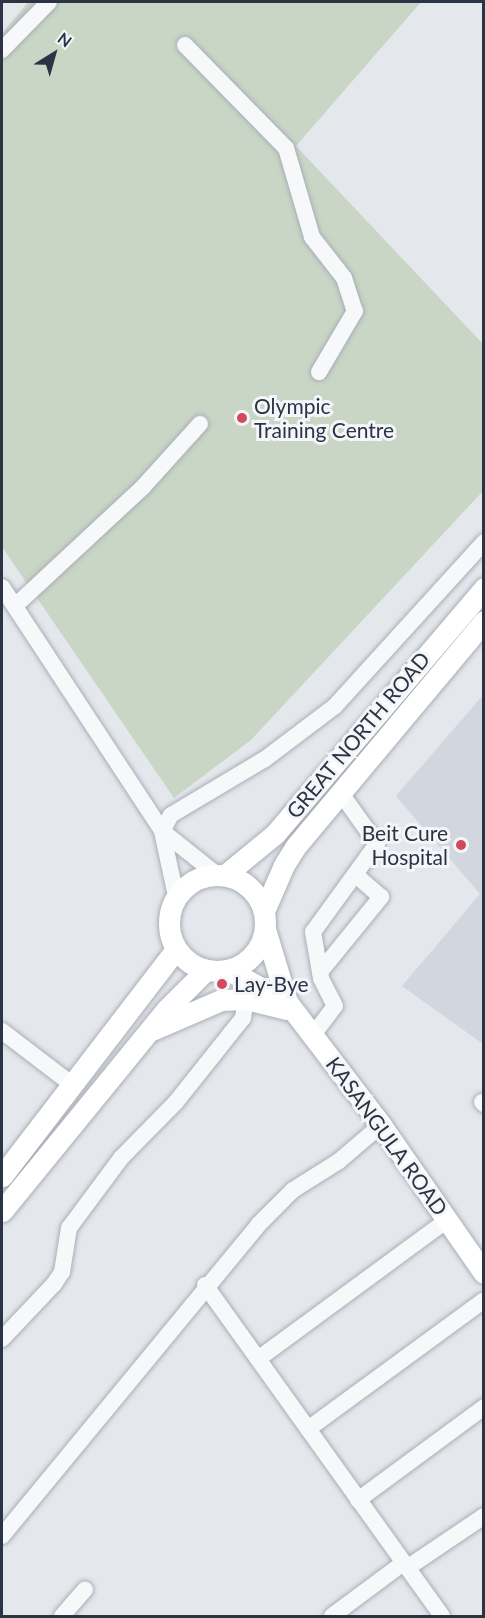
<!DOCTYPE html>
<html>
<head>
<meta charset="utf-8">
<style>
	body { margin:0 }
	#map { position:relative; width:485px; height:1618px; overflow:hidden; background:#e4e7ec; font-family:Lato,sans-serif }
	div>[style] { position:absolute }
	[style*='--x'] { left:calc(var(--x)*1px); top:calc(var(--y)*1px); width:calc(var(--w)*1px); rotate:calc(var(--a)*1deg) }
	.built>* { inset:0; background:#d2d6de }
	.green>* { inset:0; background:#c9d6c5 }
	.roads { filter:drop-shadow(0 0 2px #a9aeb7) drop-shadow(0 0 2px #a9aeb7) }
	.minor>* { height:16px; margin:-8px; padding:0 8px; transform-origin:8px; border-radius:8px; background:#f7f8fa }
	.major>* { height:21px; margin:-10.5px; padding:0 10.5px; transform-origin:10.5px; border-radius:10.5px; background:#fff }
	.major>.ring { margin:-10.5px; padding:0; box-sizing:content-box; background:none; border:21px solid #fff; border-radius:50% }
	.dots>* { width:16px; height:16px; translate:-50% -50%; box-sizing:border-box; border:3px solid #f4f6f9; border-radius:50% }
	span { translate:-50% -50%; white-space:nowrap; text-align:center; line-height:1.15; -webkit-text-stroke:6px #f4f6f9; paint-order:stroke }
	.poi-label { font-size:21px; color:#2b3445 }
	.left { translate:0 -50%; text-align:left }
	.right { translate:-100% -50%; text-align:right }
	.street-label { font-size:21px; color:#2b3445 }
	.frame { position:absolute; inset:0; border:3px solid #2b3445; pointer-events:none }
	.north { position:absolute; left:24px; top:24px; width:60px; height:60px; -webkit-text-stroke:4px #f4f6f9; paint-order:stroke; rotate:37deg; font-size:16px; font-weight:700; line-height:24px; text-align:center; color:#2b3445 }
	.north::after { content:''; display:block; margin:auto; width:21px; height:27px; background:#2b3445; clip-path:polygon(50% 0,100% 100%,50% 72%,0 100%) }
</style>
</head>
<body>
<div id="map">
	<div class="built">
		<div style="clip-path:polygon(483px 695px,483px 1044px,402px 986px,480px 894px,396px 796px)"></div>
	</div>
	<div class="green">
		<div style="clip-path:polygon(28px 2px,421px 2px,296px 146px,483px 344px,483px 491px,251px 740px,174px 798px,2px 547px,2px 34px)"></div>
	</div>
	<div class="roads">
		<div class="minor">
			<div style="--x:185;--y:45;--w:144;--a:45.6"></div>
			<div style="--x:286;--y:148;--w:93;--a:73.7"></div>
			<div style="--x:312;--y:237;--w:52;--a:52"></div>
			<div style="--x:344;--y:278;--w:35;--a:72"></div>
			<div style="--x:355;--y:311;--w:71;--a:120.5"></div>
			<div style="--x:2;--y:50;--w:67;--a:-45.6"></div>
			<div style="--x:2;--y:587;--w:292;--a:56.7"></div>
			<div style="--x:162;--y:831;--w:69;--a:38.5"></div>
			<div style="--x:15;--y:606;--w:175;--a:-42.9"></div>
			<div style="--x:143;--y:487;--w:85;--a:-47.9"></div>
			<div style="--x:176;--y:896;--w:66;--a:-102.2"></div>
			<div style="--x:162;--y:831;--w:18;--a:-61"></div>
			<div style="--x:171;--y:815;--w:109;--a:-30.8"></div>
			<div style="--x:265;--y:759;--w:88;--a:-37.1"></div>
			<div style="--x:335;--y:706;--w:222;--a:-47.7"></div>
			<div style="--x:320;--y:972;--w:97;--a:-50.9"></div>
			<div style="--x:381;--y:897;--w:32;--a:-139"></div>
			<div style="--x:2;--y:1031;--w:91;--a:37.4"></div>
			<div style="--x:313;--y:1035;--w:36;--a:-53"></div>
			<div style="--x:335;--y:1006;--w:31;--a:-117"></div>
			<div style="--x:321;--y:978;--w:47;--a:-99.9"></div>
			<div style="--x:313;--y:932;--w:109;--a:-54"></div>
			<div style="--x:377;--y:844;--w:64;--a:-125.4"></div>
			<div style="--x:482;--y:1102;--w:3;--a:45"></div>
			<div style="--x:205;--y:1285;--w:407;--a:54.4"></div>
			<div style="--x:2;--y:1339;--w:76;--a:-46.6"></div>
			<div style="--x:54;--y:1284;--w:14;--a:-56"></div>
			<div style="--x:62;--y:1272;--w:45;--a:-81"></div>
			<div style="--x:69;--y:1228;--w:87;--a:-53.4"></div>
			<div style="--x:121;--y:1158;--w:78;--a:-45.5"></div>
			<div style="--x:176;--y:1102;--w:87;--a:-51.5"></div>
			<div style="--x:230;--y:1034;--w:21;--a:-51"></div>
			<div style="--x:243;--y:1018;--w:19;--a:-81"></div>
			<div style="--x:258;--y:1359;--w:235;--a:-36.3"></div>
			<div style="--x:308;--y:1429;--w:218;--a:-36.2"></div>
			<div style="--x:358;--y:1500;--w:157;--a:-36.4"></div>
			<div style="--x:2;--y:1536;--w:403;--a:-50.5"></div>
			<div style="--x:258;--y:1225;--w:49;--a:-45"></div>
			<div style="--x:293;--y:1190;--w:54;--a:-32.2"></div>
			<div style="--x:339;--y:1161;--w:55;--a:-40.6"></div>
			<div style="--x:407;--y:1568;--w:93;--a:-34"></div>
			<div style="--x:62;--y:1616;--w:35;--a:-49"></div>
			<div style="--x:332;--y:1616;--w:89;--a:-36.7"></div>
		</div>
		<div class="major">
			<div class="ring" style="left:169px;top:875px;width:75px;height:75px"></div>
			<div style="--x:225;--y:875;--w:65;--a:-39.4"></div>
			<div style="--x:275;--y:834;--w:323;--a:-49.6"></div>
			<div style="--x:264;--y:911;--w:50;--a:-66.5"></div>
			<div style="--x:284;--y:865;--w:22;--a:-58"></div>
			<div style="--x:296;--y:846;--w:293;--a:-50.1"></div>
			<div style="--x:265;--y:929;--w:76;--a:73.2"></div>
			<div style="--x:228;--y:970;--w:67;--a:28.5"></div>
			<div style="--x:287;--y:1002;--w:155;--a:52.6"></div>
			<div style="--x:381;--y:1125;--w:180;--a:55.2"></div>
			<div style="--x:154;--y:1029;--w:73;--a:-23.4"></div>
			<div style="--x:221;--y:1000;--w:25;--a:-2"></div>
			<div style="--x:246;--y:999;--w:41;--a:14"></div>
			<div style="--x:2;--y:1176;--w:286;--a:-52.5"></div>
			<div style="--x:2;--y:1211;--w:259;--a:-50.8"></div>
			<div style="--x:166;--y:1010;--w:57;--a:-45"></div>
		</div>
	</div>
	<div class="dots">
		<div style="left:242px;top:418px;background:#d1495b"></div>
		<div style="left:461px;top:845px;background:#d1495b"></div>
		<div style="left:222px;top:984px;background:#d1495b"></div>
	</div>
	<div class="poi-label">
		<span class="left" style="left:254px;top:418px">Olympic<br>Training Centre</span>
		<span class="right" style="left:448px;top:845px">Beit Cure<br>Hospital</span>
		<span class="left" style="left:234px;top:984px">Lay-Bye</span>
	</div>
	<div class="street-label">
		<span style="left:358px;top:735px;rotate:-50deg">GREAT NORTH ROAD</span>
		<span style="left:387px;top:1136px;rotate:54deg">KASANGULA ROAD</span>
	</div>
	<div class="frame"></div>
	<div class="north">N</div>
</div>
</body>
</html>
